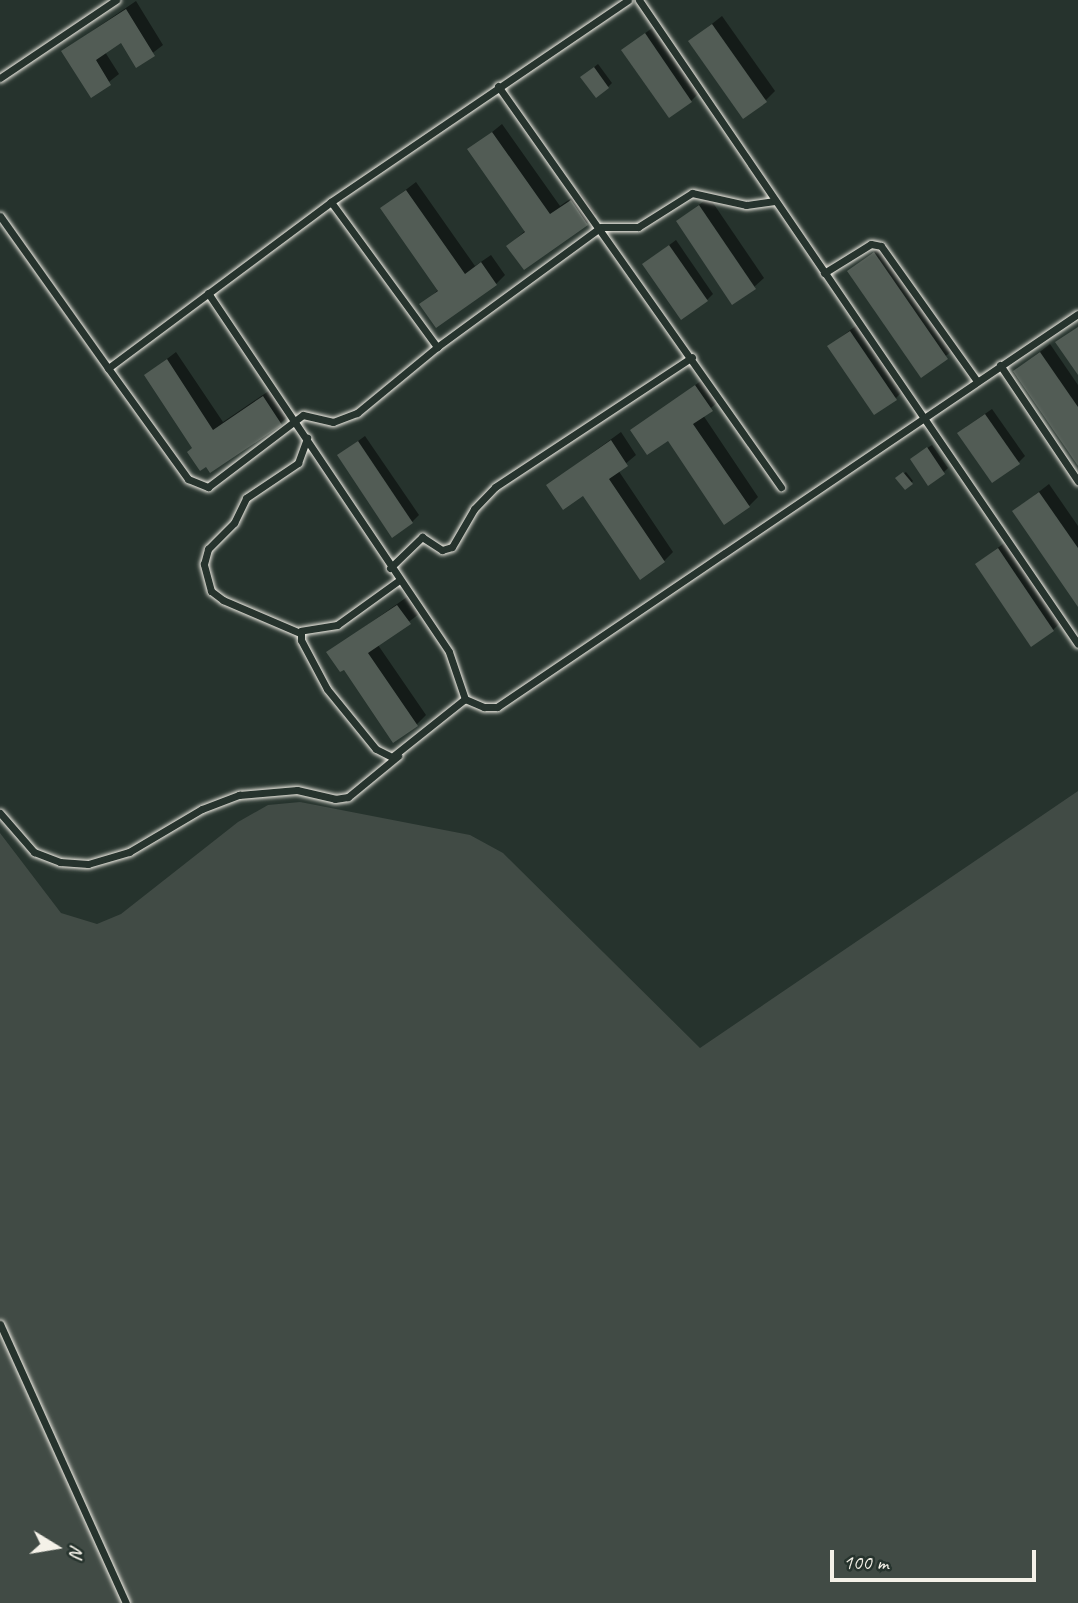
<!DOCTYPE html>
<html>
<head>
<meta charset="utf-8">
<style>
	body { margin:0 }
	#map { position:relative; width:1078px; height:1603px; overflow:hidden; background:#26332d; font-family:Caveat,sans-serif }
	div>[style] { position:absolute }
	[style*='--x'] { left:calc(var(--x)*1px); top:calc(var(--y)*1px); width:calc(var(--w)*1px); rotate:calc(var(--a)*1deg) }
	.green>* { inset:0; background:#414b45 }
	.shadow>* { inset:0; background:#0007 }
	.building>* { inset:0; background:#525c55 }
	.roads { filter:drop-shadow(0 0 2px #f4f1e8) drop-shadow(0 0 2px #f4f1e8) }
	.service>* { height:7px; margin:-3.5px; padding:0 3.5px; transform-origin:3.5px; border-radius:3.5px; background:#26332d }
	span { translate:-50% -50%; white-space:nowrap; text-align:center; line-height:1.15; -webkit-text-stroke:7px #26332d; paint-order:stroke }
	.north { position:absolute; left:21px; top:1512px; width:70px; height:70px; -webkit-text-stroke:5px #26332d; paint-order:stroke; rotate:101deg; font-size:19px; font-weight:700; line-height:28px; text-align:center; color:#f4f1e8 }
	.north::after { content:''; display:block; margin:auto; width:24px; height:32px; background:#f4f1e8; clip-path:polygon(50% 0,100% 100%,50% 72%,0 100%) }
	.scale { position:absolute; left:830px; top:1550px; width:206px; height:32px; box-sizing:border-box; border:4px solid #f4f1e8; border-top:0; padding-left:9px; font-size:21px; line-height:24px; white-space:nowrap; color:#f4f1e8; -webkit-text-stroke:5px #26332d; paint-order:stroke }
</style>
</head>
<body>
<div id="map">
	<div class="green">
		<div style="clip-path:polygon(1078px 791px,1078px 1603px,0 1603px,0 833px,61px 913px,97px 924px,121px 914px,238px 822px,268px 805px,300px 802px,470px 835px,503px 853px,700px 1048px)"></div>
	</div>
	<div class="shadow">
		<div style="clip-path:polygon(136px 1px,163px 45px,137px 65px,122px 41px,105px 52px,119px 74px,91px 96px,63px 51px)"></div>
		<div style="clip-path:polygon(722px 16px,775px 91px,766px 100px,690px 41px)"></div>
		<div style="clip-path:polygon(652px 28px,698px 94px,691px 101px,623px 50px)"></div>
		<div style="clip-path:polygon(598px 64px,612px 83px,608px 87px,587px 73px)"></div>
		<div style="clip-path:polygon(502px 124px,560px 206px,580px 192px,596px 214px,587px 223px,508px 246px,526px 230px,470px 150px)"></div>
		<div style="clip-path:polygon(416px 182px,475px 266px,491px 255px,505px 275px,496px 284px,422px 305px,439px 289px,382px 208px)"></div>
		<div style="clip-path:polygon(709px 197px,764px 278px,754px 287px,678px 221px)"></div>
		<div style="clip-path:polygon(676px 240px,713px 294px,707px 300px,644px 264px)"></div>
		<div style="clip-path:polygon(884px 244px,956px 348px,921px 375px,849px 271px)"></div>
		<div style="clip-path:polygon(857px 325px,902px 392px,896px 398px,829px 346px)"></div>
		<div style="clip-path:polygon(1050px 344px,1078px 385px,1078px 463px,1015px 371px)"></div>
		<div style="clip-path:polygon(176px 352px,223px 422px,273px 388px,290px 414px,281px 423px,194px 447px,146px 375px)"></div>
		<div style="clip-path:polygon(705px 378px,720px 400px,703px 415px,758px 497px,749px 506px,668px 439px,633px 430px)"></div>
		<div style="clip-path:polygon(992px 409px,1025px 456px,1018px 463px,966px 427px)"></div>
		<div style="clip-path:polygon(621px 432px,636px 455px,618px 470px,673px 552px,664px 561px,584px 494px,548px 485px)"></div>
		<div style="clip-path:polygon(365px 436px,419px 515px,412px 522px,339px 455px)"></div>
		<div style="clip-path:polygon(932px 445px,948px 468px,944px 472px,916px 455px)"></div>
		<div style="clip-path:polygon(906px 472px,913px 481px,905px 488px,897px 478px)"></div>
		<div style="clip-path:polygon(1049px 484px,1078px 526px,1078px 604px,1014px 511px)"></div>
		<div style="clip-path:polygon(1008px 540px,1062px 621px,1053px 630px,977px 564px)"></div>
		<div style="clip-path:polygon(407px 597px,419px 614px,378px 645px,426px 715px,416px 725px,329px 652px)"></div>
	</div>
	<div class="building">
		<div style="clip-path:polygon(126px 9px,155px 56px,136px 68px,121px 43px,96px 60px,111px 85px,91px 98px,61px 51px)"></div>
		<div style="clip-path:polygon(712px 24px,767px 102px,743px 119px,688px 41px)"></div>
		<div style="clip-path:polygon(645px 33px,692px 102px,669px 118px,621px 50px)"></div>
		<div style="clip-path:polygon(594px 67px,609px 88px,596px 98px,580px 77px)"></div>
		<div style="clip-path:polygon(492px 132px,550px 214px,571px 200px,588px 225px,524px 270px,506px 246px,525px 232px,467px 149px)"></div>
		<div style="clip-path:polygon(406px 190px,465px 274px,481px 262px,497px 285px,436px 328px,419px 304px,438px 291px,380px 208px)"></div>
		<div style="clip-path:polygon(699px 205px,756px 289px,732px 305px,676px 221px)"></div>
		<div style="clip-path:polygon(669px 245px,708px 301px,681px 320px,642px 264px)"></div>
		<div style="clip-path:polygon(874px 252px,948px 359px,921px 378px,847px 271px)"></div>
		<div style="clip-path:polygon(1078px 327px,1078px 375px,1055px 342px)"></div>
		<div style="clip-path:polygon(850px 331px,897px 400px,874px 415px,827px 346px)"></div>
		<div style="clip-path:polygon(1040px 352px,1078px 407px,1078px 466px,1013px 371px)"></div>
		<div style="clip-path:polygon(167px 359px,213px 430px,263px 396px,282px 425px,210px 473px,206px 467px,200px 471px,187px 452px,192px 448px,144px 375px)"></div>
		<div style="clip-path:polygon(695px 385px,713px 411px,693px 424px,750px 507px,724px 525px,668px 441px,647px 455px,630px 430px)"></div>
		<div style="clip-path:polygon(985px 414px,1020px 464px,992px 483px,957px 433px)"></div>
		<div style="clip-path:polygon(611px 440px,628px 466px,609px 479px,665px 562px,640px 580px,583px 496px,563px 510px,546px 485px)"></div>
		<div style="clip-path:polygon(358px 441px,413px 523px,392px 538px,337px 455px)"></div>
		<div style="clip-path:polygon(927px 447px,945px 474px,928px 486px,910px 459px)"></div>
		<div style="clip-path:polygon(903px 472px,913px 484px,905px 490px,895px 478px)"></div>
		<div style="clip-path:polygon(1039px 492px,1078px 548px,1078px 607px,1012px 511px)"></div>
		<div style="clip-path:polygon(998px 548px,1054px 631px,1031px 647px,975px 564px)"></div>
		<div style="clip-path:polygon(397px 605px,411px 624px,368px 653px,418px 726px,393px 743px,344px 670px,340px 672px,326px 652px)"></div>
	</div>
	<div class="roads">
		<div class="service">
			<div style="--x:628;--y:0;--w:359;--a:145.8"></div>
			<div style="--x:331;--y:202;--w:278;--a:143.3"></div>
			<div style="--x:108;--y:368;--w:137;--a:54.2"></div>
			<div style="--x:188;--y:479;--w:22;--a:22"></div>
			<div style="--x:208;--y:487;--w:119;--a:-37.2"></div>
			<div style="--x:303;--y:415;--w:31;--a:13"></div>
			<div style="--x:333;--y:422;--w:26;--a:-21"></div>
			<div style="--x:357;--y:413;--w:104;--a:-39.5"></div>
			<div style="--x:437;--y:347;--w:203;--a:-36.2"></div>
			<div style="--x:601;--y:227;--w:37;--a:0"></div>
			<div style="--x:638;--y:227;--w:64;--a:-32.2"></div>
			<div style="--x:692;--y:193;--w:55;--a:12.5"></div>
			<div style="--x:746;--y:205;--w:29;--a:-8"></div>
			<div style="--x:639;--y:0;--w:779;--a:55.72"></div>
			<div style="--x:0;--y:78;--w:140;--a:-33.9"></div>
			<div style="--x:498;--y:86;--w:491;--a:54.8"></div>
			<div style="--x:331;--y:202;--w:180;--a:53.8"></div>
			<div style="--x:0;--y:216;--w:186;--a:54.6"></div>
			<div style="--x:824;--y:273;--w:55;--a:-31.7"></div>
			<div style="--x:871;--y:244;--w:10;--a:11"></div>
			<div style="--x:881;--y:246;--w:166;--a:54.6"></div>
			<div style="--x:208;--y:293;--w:432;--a:56.1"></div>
			<div style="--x:449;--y:652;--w:50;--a:71.2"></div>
			<div style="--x:465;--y:699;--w:21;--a:23"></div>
			<div style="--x:484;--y:707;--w:13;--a:0"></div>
			<div style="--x:497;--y:707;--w:701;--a:-34.08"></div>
			<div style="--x:1000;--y:365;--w:140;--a:56.1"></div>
			<div style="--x:390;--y:568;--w:45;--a:-44.1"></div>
			<div style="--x:422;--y:537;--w:24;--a:33"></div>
			<div style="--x:442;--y:550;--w:10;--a:-17"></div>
			<div style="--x:452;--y:547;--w:44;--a:-59.9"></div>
			<div style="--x:474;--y:509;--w:30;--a:-46"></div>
			<div style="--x:495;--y:487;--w:236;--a:-33.4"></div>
			<div style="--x:398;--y:581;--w:75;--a:144.2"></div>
			<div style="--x:337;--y:625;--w:36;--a:171"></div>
			<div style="--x:301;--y:631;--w:9;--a:90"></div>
			<div style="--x:301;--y:640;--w:55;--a:62"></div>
			<div style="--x:327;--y:689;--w:77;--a:50.8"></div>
			<div style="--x:376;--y:749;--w:18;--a:27"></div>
			<div style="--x:392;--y:757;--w:93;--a:-38.5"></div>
			<div style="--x:300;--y:633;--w:84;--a:-156.8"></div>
			<div style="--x:223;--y:600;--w:15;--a:-143"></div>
			<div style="--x:211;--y:591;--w:28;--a:-105"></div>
			<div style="--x:204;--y:564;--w:16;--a:-75"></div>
			<div style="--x:208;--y:549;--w:37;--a:-45"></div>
			<div style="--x:234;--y:523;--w:28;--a:-64"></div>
			<div style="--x:246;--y:498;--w:63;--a:-33.9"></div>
			<div style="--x:298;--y:463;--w:27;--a:-70"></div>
			<div style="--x:0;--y:813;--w:52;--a:48.9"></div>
			<div style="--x:34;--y:852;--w:28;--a:21"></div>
			<div style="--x:60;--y:862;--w:28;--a:4"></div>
			<div style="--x:88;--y:864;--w:43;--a:-16.3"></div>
			<div style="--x:129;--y:852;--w:85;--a:-30.5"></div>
			<div style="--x:202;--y:809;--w:40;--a:-21"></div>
			<div style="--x:239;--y:795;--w:58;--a:-4.9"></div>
			<div style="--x:297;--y:790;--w:39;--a:13"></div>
			<div style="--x:335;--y:799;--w:13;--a:-9"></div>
			<div style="--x:348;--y:797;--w:65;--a:-39.4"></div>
			<div style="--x:0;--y:1324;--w:306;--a:65.7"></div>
		</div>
	</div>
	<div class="north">N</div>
	<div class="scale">100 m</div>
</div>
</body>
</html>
